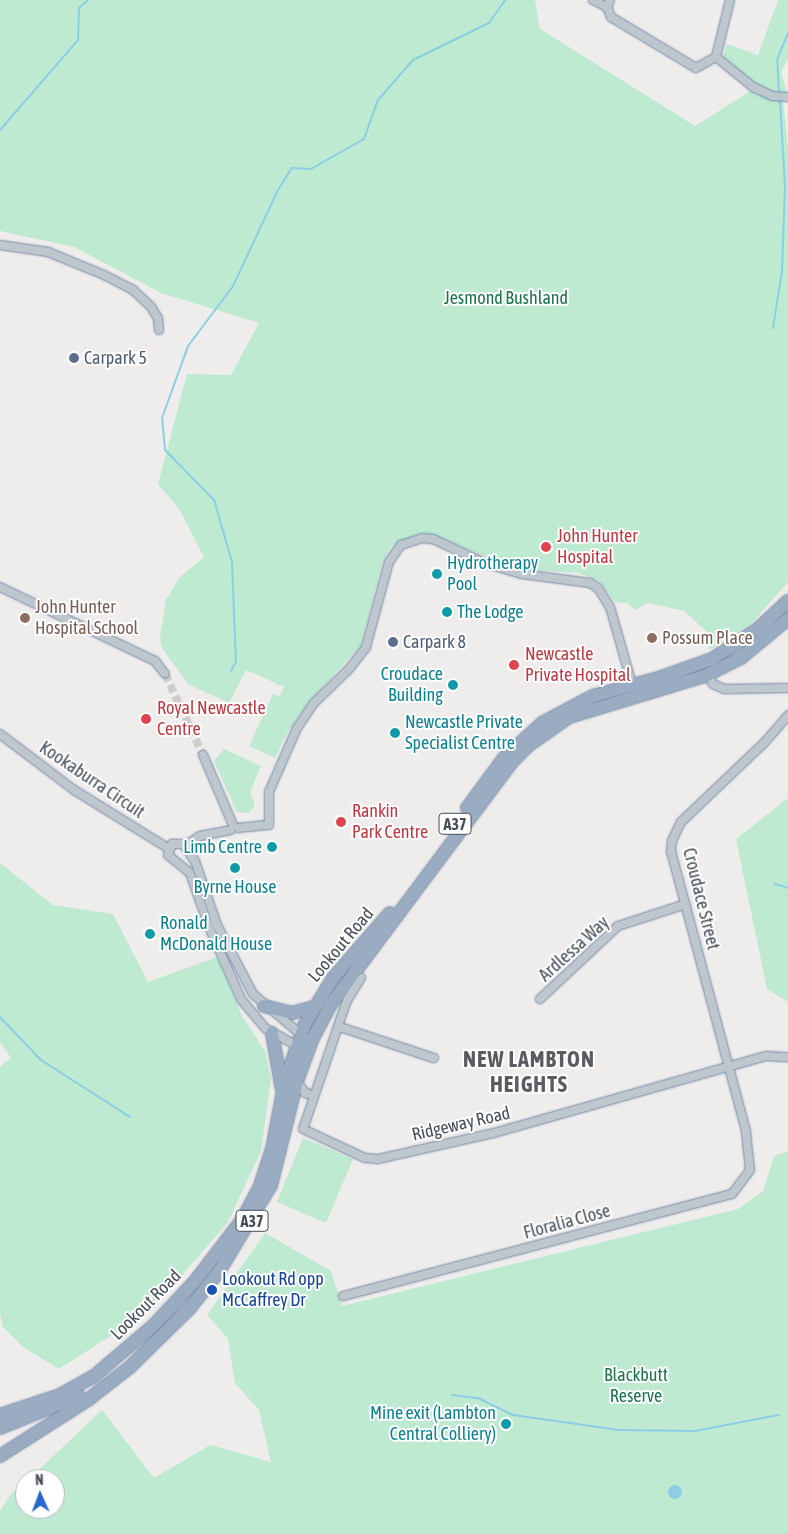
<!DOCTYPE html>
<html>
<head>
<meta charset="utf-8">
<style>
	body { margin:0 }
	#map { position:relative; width:788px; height:1534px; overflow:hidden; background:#efecec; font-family:"Asap Condensed",sans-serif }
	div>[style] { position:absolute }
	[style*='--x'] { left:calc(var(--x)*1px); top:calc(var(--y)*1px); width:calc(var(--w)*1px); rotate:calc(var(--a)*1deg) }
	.green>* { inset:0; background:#bdead1 }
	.water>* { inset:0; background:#8dcee4 }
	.round { border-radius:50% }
	.stream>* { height:2px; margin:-1px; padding:0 1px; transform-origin:1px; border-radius:1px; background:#8dcee4 }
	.minor-tunnel>* { height:8px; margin-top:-4px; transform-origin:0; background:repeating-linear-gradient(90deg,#cdcdce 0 8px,transparent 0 12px) }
	.roads { filter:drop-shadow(0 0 1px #7388a4) drop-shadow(0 0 1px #7388a4) }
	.minor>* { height:8px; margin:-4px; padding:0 4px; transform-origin:4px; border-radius:4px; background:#bec6ce }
	.trunk>* { height:12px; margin:-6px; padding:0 6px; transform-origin:6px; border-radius:6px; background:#9aacc1 }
	.dots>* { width:14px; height:14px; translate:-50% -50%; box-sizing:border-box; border:2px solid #fff; border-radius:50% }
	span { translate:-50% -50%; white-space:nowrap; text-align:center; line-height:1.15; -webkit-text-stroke:4px #fff; paint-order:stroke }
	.shield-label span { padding:1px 4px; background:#fff; border:1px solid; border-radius:4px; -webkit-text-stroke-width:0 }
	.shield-label { font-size:16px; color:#464f58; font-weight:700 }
	.park-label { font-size:18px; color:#1d734c }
	.service-label { font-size:18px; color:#4e5e75 }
	.left { translate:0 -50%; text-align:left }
	.health-label { font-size:18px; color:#be3a42 }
	.culture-label { font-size:18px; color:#0d838f }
	.right { translate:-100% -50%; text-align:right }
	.education-label { font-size:18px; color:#785e54 }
	.street-label { font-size:18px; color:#464f58 }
	.transit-label { font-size:18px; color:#164399 }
	.district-label { font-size:22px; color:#5a5c61; font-weight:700; letter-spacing:1px }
	.north { position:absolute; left:15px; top:1469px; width:50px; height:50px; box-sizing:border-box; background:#fff; border:1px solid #b5b9bc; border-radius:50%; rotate:358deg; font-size:14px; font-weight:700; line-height:20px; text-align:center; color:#464f58 }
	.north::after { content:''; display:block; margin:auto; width:18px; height:22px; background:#2669cf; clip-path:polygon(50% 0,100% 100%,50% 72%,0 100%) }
</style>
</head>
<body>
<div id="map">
	<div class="green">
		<div style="clip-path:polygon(0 0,535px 0,540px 29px,695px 126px,752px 90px,783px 100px,788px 148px,788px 582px,752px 623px,709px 650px,707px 632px,684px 611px,648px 603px,635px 610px,627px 603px,615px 602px,599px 581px,579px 573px,517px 569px,434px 535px,416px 535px,392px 546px,382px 563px,361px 645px,309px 702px,288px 731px,275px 758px,249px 746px,273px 694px,280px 696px,284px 687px,246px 670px,229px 703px,188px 684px,162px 648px,160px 638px,166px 600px,180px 577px,204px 557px,179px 509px,158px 484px,187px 374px,231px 375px,259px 323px,161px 293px,74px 247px,0 231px)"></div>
		<div style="clip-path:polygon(778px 0,788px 0,788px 59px,781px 72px,787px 93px,767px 91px,755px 85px,722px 59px,727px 44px,758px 55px)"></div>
		<div style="clip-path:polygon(224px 749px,261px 766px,250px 792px,255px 806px,248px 813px,237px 812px,214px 761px)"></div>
		<div style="clip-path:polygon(788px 798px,788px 1002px,767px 989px,736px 839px)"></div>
		<div style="clip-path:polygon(0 863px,53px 905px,113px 914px,148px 982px,217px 957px,242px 1016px,265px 1051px,271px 1079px,261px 1151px,228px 1222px,154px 1308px,59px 1369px,23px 1347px,3px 1327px,0 1314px,0 1067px,11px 1058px,0 1042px)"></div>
		<div style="clip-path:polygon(303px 1138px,353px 1159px,326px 1223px,277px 1202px)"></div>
		<div style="clip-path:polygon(788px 1151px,788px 1534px,0 1534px,0 1512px,9px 1496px,25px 1483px,25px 1509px,55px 1509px,55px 1479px,29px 1479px,102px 1410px,154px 1478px,210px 1445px,271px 1462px,259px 1410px,235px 1383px,228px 1339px,207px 1315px,265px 1233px,331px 1271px,342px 1306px,738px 1209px,763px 1191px,774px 1156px)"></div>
	</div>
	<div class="water">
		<div class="round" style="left:668px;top:1485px;width:14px;height:14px"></div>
	</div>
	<div class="stream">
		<div style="--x:779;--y:94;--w:34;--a:-93"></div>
		<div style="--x:777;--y:60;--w:29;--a:-68"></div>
		<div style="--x:0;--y:130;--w:119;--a:-49.1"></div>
		<div style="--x:78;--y:40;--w:32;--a:-88"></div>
		<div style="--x:79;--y:8;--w:12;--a:-42"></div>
		<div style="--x:773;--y:328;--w:58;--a:-81"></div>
		<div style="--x:782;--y:271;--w:84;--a:-88"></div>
		<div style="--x:785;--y:187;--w:88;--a:-93.3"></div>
		<div style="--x:231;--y:671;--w:10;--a:-61"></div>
		<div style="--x:236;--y:662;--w:100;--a:-92.3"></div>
		<div style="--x:232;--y:562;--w:65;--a:-106.2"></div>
		<div style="--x:214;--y:500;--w:70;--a:-134.4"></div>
		<div style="--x:165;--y:450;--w:32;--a:-95"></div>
		<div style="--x:162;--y:418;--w:77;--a:-70.1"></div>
		<div style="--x:188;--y:346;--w:75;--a:-53.1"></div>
		<div style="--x:233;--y:286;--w:106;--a:-64.9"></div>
		<div style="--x:278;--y:190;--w:26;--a:-58"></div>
		<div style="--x:292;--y:168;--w:19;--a:3"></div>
		<div style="--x:311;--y:169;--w:61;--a:-29.5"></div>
		<div style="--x:364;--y:139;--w:41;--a:-70.3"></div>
		<div style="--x:378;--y:100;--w:53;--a:-48.8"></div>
		<div style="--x:413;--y:60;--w:85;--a:-26"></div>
		<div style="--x:489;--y:23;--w:28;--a:-55"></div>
		<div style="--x:775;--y:884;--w:14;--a:17"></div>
		<div style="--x:0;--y:1017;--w:59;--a:46.4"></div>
		<div style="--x:41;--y:1060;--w:106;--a:32.6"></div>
		<div style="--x:452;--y:1395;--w:26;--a:7"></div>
		<div style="--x:478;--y:1398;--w:39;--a:26"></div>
		<div style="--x:513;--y:1415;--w:107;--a:8.1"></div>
		<div style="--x:619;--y:1430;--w:76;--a:0.8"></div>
		<div style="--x:695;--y:1431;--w:85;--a:-10.9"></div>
	</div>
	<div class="minor-tunnel">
		<div style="--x:165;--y:674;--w:89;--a:64.9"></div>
	</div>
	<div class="roads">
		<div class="minor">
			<div style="--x:593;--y:0;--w:16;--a:27"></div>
			<div style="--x:610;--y:0;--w:8;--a:113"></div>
			<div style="--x:607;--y:7;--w:11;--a:68"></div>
			<div style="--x:611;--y:17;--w:99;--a:31"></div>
			<div style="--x:696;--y:68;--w:23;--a:-29"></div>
			<div style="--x:716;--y:57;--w:59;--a:-76.2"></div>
			<div style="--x:716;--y:57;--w:48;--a:39"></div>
			<div style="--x:753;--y:87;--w:21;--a:25"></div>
			<div style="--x:772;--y:96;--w:16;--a:4"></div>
			<div style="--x:0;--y:245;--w:49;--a:8.3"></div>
			<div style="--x:48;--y:252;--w:61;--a:22.3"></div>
			<div style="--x:104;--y:275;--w:33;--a:27"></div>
			<div style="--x:133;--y:290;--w:25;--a:43"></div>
			<div style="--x:151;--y:307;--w:13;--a:58"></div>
			<div style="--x:158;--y:318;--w:12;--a:85"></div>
			<div style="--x:0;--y:587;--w:172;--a:25.5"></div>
			<div style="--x:155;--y:661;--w:16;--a:52"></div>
			<div style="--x:707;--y:675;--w:11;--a:56"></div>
			<div style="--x:713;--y:684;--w:12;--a:24"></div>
			<div style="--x:724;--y:689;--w:64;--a:-0.9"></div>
			<div style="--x:0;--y:734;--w:93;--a:37.1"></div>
			<div style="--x:74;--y:790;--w:110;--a:31.7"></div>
			<div style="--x:203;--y:755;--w:76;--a:66.8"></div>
			<div style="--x:238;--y:828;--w:31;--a:-6"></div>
			<div style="--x:269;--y:825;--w:33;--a:-90"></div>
			<div style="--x:269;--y:792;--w:70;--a:-66.4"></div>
			<div style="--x:297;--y:728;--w:30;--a:-56"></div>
			<div style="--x:314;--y:703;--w:49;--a:-44.2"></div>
			<div style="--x:349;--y:669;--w:28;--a:-52"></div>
			<div style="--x:366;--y:647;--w:88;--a:-74.9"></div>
			<div style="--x:389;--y:562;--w:21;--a:-55"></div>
			<div style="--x:401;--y:545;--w:22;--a:-18"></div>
			<div style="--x:422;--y:538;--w:11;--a:5"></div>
			<div style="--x:433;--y:539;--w:60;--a:24.8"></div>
			<div style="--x:487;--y:564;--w:36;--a:16"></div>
			<div style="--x:522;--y:574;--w:69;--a:7.5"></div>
			<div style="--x:590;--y:583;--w:9;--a:32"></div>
			<div style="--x:598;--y:588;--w:22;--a:58"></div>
			<div style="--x:610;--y:607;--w:84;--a:74.1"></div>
			<div style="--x:185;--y:846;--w:18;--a:-34"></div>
			<div style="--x:200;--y:836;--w:31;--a:-11"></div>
			<div style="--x:361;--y:978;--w:26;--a:122"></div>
			<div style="--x:347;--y:1000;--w:136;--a:108.8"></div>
			<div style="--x:303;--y:1129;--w:68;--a:25.1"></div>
			<div style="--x:365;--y:1158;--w:13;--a:4"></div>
			<div style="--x:378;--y:1159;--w:119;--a:-12.6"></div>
			<div style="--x:494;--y:1133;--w:283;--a:-15.8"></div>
			<div style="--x:766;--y:1056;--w:22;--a:3"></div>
			<div style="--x:540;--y:999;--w:107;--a:-43.1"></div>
			<div style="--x:618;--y:926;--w:71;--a:-17.9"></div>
			<div style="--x:340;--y:1027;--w:99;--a:18.3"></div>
			<div style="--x:299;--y:1047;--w:38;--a:-151"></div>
			<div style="--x:266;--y:1029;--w:39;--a:-130"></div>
			<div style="--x:241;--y:999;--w:79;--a:-114"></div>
			<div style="--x:209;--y:927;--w:57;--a:-109.4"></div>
			<div style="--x:190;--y:873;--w:28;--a:-141"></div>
			<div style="--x:168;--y:855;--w:12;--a:-70"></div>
			<div style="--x:172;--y:844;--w:11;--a:0"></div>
			<div style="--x:183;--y:844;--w:21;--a:55"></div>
			<div style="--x:195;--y:861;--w:68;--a:71"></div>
			<div style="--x:217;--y:925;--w:78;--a:62.4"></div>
			<div style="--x:253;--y:994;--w:67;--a:40.1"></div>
			<div style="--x:297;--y:1081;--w:14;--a:56"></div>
			<div style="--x:305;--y:1093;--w:8;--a:14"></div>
			<div style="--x:343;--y:1296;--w:402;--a:-14.7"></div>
			<div style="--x:732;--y:1194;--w:30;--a:-53"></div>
			<div style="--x:750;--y:1170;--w:39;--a:-96"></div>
			<div style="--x:746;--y:1131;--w:289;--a:-105"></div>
			<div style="--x:671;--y:852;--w:11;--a:-85"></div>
			<div style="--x:672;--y:841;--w:21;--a:-65"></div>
			<div style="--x:681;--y:822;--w:115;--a:-43.6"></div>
			<div style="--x:764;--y:743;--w:37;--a:-49"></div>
		</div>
		<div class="trunk">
			<div style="--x:467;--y:808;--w:62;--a:-53.5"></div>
			<div style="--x:504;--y:758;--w:52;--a:-42.6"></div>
			<div style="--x:542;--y:723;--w:58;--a:-27.9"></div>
			<div style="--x:593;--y:696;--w:68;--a:-15.3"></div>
			<div style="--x:659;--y:678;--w:56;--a:-19.7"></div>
			<div style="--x:712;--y:659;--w:56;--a:-33.4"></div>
			<div style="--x:759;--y:628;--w:40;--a:-43"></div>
			<div style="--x:264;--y:1006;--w:29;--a:14"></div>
			<div style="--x:292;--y:1013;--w:23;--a:-15"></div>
			<div style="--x:272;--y:1033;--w:57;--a:79.9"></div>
			<div style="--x:0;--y:1415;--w:63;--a:-18.4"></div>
			<div style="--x:60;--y:1395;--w:38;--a:-29"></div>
			<div style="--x:93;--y:1377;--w:79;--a:-40.4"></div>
			<div style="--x:153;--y:1326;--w:63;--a:-46.9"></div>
			<div style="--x:196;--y:1280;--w:76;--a:-52.5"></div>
			<div style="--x:242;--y:1220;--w:38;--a:-62"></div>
			<div style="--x:260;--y:1186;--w:38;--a:-72"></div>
			<div style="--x:272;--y:1150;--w:70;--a:-79.3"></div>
			<div style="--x:285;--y:1081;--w:60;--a:-70.7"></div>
			<div style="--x:305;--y:1024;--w:54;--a:-58.7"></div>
			<div style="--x:333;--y:978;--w:86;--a:-48.8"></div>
			<div style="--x:0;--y:1428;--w:85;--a:-22.1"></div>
			<div style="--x:0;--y:1456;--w:106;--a:-32.6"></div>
			<div style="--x:89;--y:1399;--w:52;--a:-38"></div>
			<div style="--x:130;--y:1367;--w:84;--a:-44.5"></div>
			<div style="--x:190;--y:1308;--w:48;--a:-51.7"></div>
			<div style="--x:220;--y:1270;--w:99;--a:-59"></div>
			<div style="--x:271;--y:1185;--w:107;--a:-76"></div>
			<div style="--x:297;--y:1081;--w:44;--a:-69.9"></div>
			<div style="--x:312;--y:1040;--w:41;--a:-62.2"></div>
			<div style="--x:331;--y:1004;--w:301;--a:-53.2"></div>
			<div style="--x:511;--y:763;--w:25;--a:-45"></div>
			<div style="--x:529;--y:745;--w:49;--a:-35"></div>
			<div style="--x:569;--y:717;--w:144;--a:-16.9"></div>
			<div style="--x:707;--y:675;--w:39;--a:-27"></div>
			<div style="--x:742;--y:657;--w:60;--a:-39.6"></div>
		</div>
	</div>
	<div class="dots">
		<div style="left:74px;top:358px;background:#5c6f8a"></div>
		<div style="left:546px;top:547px;background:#e0444e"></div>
		<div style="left:437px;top:574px;background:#0f9aa8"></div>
		<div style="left:447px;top:612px;background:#0f9aa8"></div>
		<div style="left:25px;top:618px;background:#8d6e63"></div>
		<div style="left:652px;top:638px;background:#8d6e63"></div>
		<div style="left:393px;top:642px;background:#5c6f8a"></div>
		<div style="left:514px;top:665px;background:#e0444e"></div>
		<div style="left:453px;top:685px;background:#0f9aa8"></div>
		<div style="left:146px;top:719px;background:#e0444e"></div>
		<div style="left:395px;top:733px;background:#0f9aa8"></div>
		<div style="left:341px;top:822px;background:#e0444e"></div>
		<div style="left:272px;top:847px;background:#0f9aa8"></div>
		<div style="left:235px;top:868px;background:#0f9aa8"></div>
		<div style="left:150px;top:934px;background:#0f9aa8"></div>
		<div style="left:212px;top:1290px;background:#1a4fb4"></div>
		<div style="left:506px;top:1424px;background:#0f9aa8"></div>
	</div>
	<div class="shield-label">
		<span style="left:455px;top:824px">A37</span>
		<span style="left:252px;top:1221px">A37</span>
	</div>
	<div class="park-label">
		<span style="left:506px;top:298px">Jesmond Bushland</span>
		<span style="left:636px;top:1386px">Blackbutt<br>Reserve</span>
	</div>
	<div class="service-label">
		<span class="left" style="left:84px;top:358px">Carpark 5</span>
		<span class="left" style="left:403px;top:642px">Carpark 8</span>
	</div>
	<div class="health-label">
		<span class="left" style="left:557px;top:547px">John Hunter<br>Hospital</span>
		<span class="left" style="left:525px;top:665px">Newcastle<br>Private Hospital</span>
		<span class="left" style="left:157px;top:719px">Royal Newcastle<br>Centre</span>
		<span class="left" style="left:352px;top:822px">Rankin<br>Park Centre</span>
	</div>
	<div class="culture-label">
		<span class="left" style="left:447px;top:574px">Hydrotherapy<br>Pool</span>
		<span class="left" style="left:457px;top:612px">The Lodge</span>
		<span class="right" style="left:443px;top:685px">Croudace<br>Building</span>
		<span class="left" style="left:405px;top:733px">Newcastle Private<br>Specialist Centre</span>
		<span class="right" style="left:262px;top:847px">Limb Centre</span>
		<span style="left:235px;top:887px">Byrne House</span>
		<span class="left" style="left:160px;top:934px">Ronald<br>McDonald House</span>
		<span class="right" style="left:496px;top:1424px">Mine exit (Lambton<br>Central Colliery)</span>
	</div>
	<div class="education-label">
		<span class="left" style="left:35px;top:618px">John Hunter<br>Hospital School</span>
		<span class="left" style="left:662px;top:638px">Possum Place</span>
	</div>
	<div class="street-label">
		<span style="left:92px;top:780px;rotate:34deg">Kookaburra Circuit</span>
		<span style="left:701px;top:899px;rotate:76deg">Croudace Street</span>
		<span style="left:341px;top:945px;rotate:-50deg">Lookout Road</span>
		<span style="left:574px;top:949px;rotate:-42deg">Ardlessa Way</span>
		<span style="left:461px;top:1124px;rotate:-13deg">Ridgeway Road</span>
		<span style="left:567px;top:1222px;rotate:-15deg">Floralia Close</span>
		<span style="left:146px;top:1305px;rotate:-45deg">Lookout Road</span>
	</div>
	<div class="transit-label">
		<span class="left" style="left:222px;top:1290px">Lookout Rd opp<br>McCaffrey Dr</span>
	</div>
	<div class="district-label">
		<span style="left:529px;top:1072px">NEW LAMBTON<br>HEIGHTS</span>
	</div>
	<div class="north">N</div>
</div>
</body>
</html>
